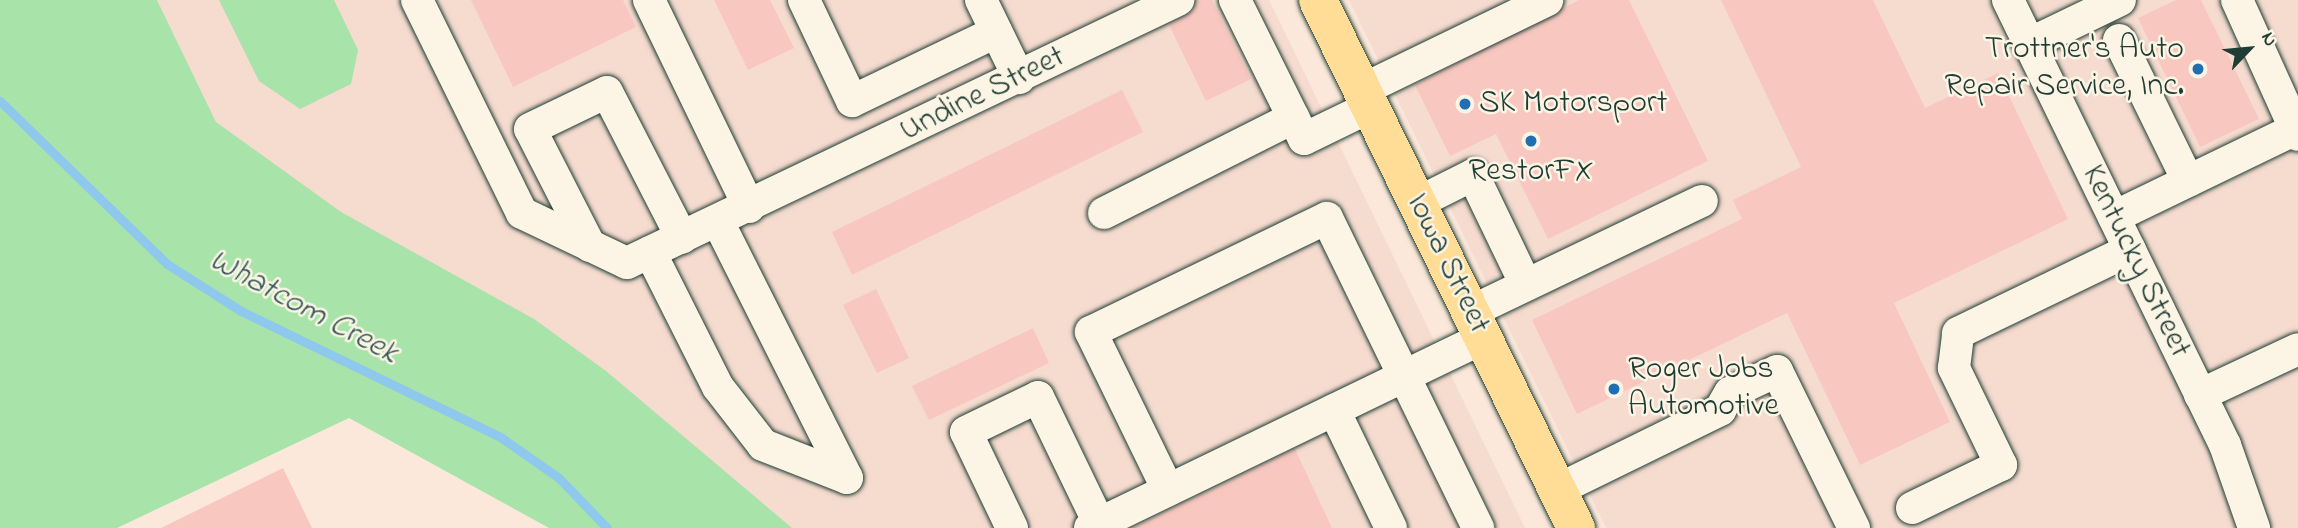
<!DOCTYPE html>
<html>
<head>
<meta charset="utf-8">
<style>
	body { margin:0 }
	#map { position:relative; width:2298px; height:528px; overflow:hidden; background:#fbe8da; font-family:"Indie Flower",sans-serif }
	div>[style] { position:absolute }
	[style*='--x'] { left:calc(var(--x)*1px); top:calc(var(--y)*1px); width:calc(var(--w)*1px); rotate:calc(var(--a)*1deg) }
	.built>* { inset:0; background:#f6dbcf }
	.green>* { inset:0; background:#a8e3a9 }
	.stream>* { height:9px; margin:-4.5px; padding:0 4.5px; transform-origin:4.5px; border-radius:4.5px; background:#8ec8ed }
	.building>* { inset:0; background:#f8c8c0 }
	.roads { filter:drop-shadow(0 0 2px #1f3d34) drop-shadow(0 0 2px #1f3d34) }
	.minor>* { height:32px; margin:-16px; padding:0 16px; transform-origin:16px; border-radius:16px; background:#fcf5e5 }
	.major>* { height:38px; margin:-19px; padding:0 19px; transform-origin:19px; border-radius:19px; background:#ffdd96 }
	.dots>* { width:19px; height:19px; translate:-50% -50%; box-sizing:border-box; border:4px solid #fcf5e5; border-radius:50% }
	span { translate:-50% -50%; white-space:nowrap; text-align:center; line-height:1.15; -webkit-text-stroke:5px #fcf5e5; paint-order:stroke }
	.poi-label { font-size:32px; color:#1f3d34 }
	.right { translate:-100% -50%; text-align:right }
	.left { translate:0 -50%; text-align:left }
	.street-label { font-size:32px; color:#1f3d34 }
	.water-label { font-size:33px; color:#355959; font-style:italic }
	.north { position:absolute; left:2214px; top:14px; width:70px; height:70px; -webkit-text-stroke:5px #fcf5e5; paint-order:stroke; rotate:64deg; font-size:19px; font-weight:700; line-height:28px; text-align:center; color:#1f3d34 }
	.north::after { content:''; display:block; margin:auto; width:24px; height:32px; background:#1f3d34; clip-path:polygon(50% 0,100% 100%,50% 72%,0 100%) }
</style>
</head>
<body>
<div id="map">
	<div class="built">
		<div style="clip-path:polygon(157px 0,1269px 0,1525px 528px,696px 528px,273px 239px)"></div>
		<div style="clip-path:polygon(1349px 0,2298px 0,2298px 528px,1606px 528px)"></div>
	</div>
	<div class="green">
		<div style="clip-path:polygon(0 0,157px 0,216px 122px,341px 212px,534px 319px,606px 371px,792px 528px,549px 528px,349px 418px,117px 528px,0 528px)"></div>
		<div style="clip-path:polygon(219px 0,334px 0,358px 50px,351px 84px,300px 109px,259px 81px)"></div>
	</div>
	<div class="stream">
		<div style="--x:0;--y:101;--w:233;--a:44.3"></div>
		<div style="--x:167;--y:264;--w:88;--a:32.4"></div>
		<div style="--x:241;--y:311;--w:287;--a:25.9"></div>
		<div style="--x:499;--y:436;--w:73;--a:35"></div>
		<div style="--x:559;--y:478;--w:69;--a:46.2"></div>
	</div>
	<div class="building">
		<div style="clip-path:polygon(471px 0,623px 0,636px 27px,513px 87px)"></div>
		<div style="clip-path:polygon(714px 0,770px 0,794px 48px,748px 70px)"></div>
		<div style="clip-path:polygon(1196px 0,1212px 0,1251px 79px,1206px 101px,1169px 25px,1193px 11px)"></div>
		<div style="clip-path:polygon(1579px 0,1629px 0,1708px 161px,1548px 239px,1496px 134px,1450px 156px,1415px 85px)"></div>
		<div style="clip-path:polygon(1721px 0,1873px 0,1925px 108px,1998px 73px,2068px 219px,1894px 303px,1950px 422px,1860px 465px,1787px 313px,1577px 414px,1532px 320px,1742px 219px,1733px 200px,1801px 167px)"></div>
		<div style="clip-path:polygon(2176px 0,2201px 0,2259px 119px,2200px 147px,2138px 18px)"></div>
		<div style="clip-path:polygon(1122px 90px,1143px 132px,852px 275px,832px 232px)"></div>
		<div style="clip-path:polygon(876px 289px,909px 358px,877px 373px,843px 305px)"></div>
		<div style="clip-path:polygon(1033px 328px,1049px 363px,929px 420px,912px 386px)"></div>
		<div style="clip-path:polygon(1295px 449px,1332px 528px,1132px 528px)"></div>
		<div style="clip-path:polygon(283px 468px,312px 528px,161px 528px)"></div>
	</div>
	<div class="roads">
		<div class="minor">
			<div style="--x:417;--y:0;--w:237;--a:63.8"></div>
			<div style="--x:522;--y:213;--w:116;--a:25.5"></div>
			<div style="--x:627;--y:263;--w:611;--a:-25.52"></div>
			<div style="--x:649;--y:0;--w:230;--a:64.2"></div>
			<div style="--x:804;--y:0;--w:112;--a:64.6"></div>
			<div style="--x:852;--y:101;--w:160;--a:-25.6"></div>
			<div style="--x:981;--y:0;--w:87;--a:64"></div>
			<div style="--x:1235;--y:0;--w:155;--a:63.6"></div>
			<div style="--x:1304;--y:139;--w:73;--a:-25.9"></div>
			<div style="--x:2008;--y:0;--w:495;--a:64"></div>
			<div style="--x:2225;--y:445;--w:88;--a:70.7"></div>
			<div style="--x:2237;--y:0;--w:148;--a:65.7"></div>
			<div style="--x:2119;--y:40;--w:157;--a:63.9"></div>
			<div style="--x:2029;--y:44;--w:101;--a:-25.8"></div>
			<div style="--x:1362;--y:90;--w:206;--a:-25.9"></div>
			<div style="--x:1417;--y:203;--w:63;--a:-26.6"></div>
			<div style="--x:1473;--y:175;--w:122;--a:64.3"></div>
			<div style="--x:1104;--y:213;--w:212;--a:-26.7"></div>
			<div style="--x:2114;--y:217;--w:204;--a:-25.8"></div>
			<div style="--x:590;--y:246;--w:131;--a:-117.1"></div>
			<div style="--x:530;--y:129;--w:85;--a:-25.7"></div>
			<div style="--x:607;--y:92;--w:164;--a:62.8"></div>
			<div style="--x:650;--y:252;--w:151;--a:63.3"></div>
			<div style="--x:718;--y:387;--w:73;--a:52.2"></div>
			<div style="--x:763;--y:445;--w:90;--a:21.4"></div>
			<div style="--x:847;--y:478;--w:287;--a:-116.7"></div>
			<div style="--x:1470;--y:312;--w:257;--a:-25.6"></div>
			<div style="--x:2200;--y:395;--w:108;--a:-25.1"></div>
			<div style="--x:1334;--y:410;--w:131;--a:64.2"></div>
			<div style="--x:1168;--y:490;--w:176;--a:-116"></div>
			<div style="--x:1091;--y:332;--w:262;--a:-25.8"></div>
			<div style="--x:1327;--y:218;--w:345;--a:64"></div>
			<div style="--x:1557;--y:490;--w:182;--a:-26.1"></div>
			<div style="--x:1720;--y:410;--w:20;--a:-60"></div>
			<div style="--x:1730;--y:393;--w:52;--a:-25.1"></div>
			<div style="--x:1777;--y:371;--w:175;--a:63.9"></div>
			<div style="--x:1912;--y:508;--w:99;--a:-25.8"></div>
			<div style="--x:2001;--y:465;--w:108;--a:-115.9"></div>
			<div style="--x:1954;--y:368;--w:35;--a:-83"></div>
			<div style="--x:1958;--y:333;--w:191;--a:-25.8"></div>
			<div style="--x:1012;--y:528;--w:106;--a:-115.6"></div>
			<div style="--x:966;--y:432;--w:80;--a:-25.9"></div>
			<div style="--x:1038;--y:397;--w:140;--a:64.2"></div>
			<div style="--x:1090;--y:528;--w:437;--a:-25.8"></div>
		</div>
		<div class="major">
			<div style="--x:1318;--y:0;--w:588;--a:63.96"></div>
		</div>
	</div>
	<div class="dots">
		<div style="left:2198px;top:69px;background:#1f6fb2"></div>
		<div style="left:1465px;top:104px;background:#1f6fb2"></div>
		<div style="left:1531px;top:141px;background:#1f6fb2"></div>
		<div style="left:1614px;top:389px;background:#1f6fb2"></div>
	</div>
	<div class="poi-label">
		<span class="right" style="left:2184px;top:69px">Trottner's Auto<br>Repair Service, Inc.</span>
		<span class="left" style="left:1479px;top:104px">SK Motorsport</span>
		<span style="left:1531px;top:172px">RestorFX</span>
		<span class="left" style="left:1628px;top:389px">Roger Jobs<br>Automotive</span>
	</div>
	<div class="street-label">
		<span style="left:983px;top:95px;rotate:-26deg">Undine Street</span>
		<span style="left:2135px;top:262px;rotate:64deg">Kentucky Street</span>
		<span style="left:1447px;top:264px;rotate:64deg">Iowa Street</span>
	</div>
	<div class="water-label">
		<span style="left:303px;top:308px;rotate:28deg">Whatcom Creek</span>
	</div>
	<div class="north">N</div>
</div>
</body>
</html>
